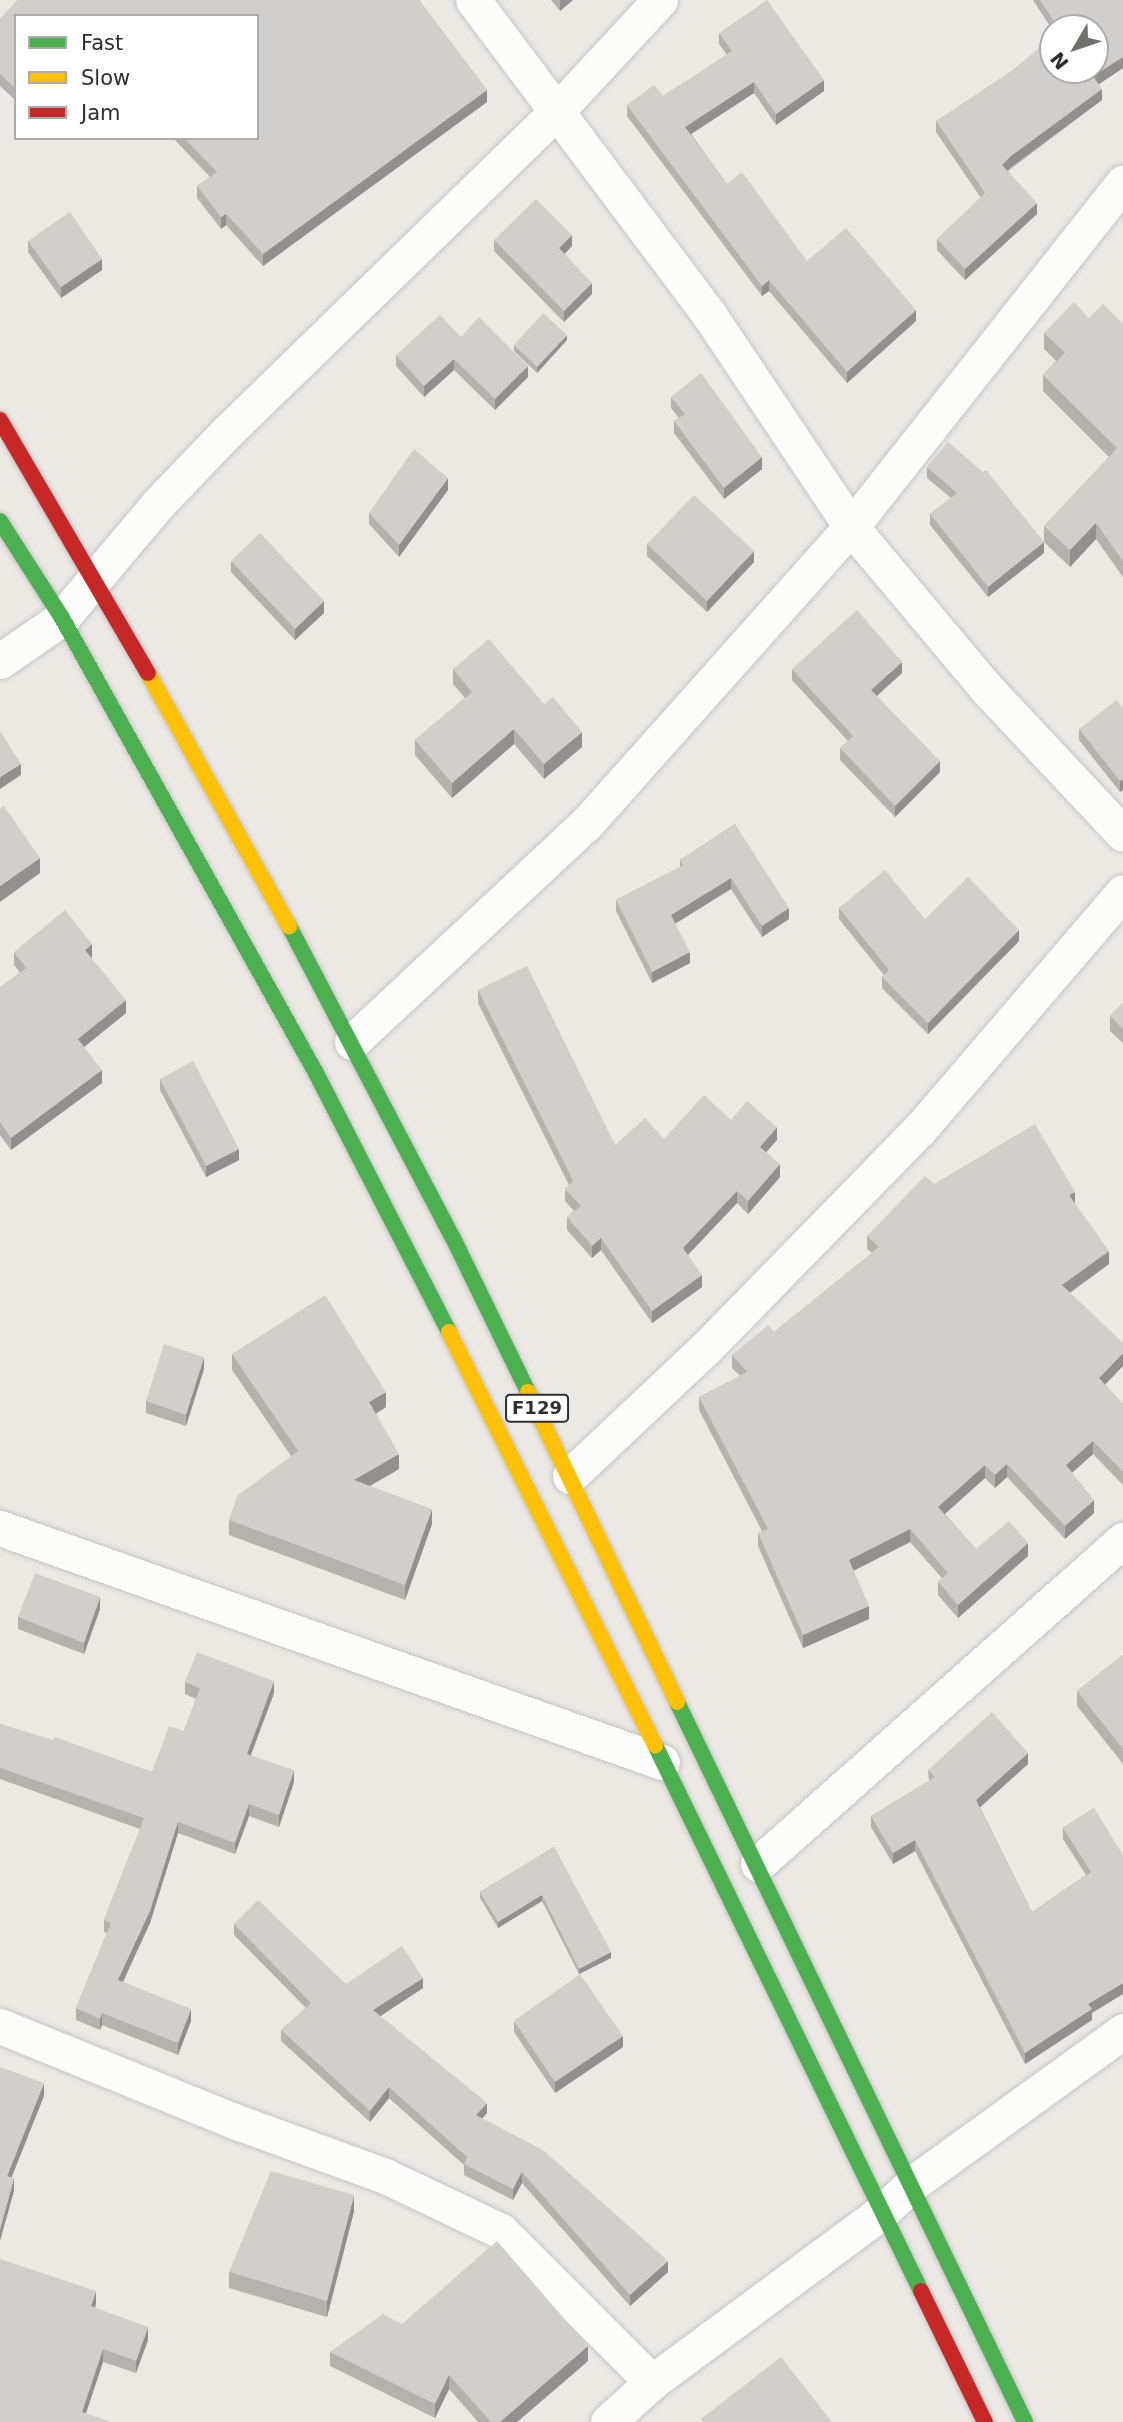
<!DOCTYPE html>
<html>
<head>
<meta charset="utf-8">
<style>
	body { margin:0 }
	#map { position:relative; width:1123px; height:2422px; overflow:hidden; background:#ece8e4; font-family:"DejaVu Sans",sans-serif }
	div>[style] { position:absolute }
	[style*='--x'] { left:calc(var(--x)*1px); top:calc(var(--y)*1px); width:calc(var(--w)*1px); rotate:calc(var(--a)*1deg) }
	.roads { filter:drop-shadow(0 0 2px #c5c4c5) drop-shadow(0 0 2px #c5c4c5) }
	.street>* { height:35px; margin:-17.5px; padding:0 17.5px; transform-origin:17.5px; border-radius:17.5px; background:#fcfcfb }
	.fast>* { height:16px; margin:-8px; padding:0 8px; transform-origin:8px; border-radius:8px; background:#4caf50 }
	.slow>* { height:16px; margin:-8px; padding:0 8px; transform-origin:8px; border-radius:8px; background:#ffc107 }
	.jam>* { height:16px; margin:-8px; padding:0 8px; transform-origin:8px; border-radius:8px; background:#c62828 }
	.wall>* { inset:0; background:#b4b1af }
	.shaded-wall>* { inset:0; background:#92908e }
	.building>* { inset:0; background:#d1cecb }
	span { translate:-50% -50%; white-space:nowrap; text-align:center; line-height:1.15; -webkit-text-stroke:5px #fff; paint-order:stroke }
	.shield-label span { padding:2px 5px; background:#fff; border:2px solid; border-radius:5px; -webkit-text-stroke-width:0 }
	.shield-label { font-size:18px; color:#2e2e2e; font-weight:700 }
	.legend { position:absolute; left:14px; top:14px; width:245px; height:126px; box-sizing:border-box; background:#fff; border:2px solid #ababab; margin:0; padding:9px 12px; list-style:none; font-size:21px; color:#2e2e2e }
	.legend li { display:flex; align-items:center; gap:14px; height:35px }
	.legend b { width:35px; border:2px solid #ababab }
	.north { position:absolute; left:1039px; top:14px; width:70px; height:70px; box-sizing:border-box; background:#fff; border:2px solid #ababab; border-radius:50%; rotate:231deg; font-size:19px; font-weight:700; line-height:28px; text-align:center; color:#2e2e2e }
	.north::after { content:''; display:block; margin:auto; width:24px; height:32px; background:#706f6e; clip-path:polygon(50% 0,100% 100%,50% 72%,0 100%) }
</style>
</head>
<body>
<div id="map">
	<div class="roads">
		<div class="street">
			<div style="--x:473;--y:0;--w:391;--a:53.1"></div>
			<div style="--x:708;--y:313;--w:257;--a:56.2"></div>
			<div style="--x:851;--y:527;--w:210;--a:50"></div>
			<div style="--x:986;--y:688;--w:200;--a:46.8"></div>
			<div style="--x:0;--y:661;--w:75;--a:-34.7"></div>
			<div style="--x:62;--y:618;--w:149;--a:-49.9"></div>
			<div style="--x:158;--y:504;--w:101;--a:-46.2"></div>
			<div style="--x:228;--y:431;--w:455;--a:-44.2"></div>
			<div style="--x:554;--y:114;--w:156;--a:-47.1"></div>
			<div style="--x:352;--y:1042;--w:320;--a:-43"></div>
			<div style="--x:586;--y:824;--w:398;--a:-48.3"></div>
			<div style="--x:851;--y:527;--w:439;--a:-51.7"></div>
			<div style="--x:570;--y:1476;--w:187;--a:-43.3"></div>
			<div style="--x:706;--y:1348;--w:305;--a:-45.7"></div>
			<div style="--x:919;--y:1130;--w:313;--a:-49.4"></div>
			<div style="--x:0;--y:1528;--w:702;--a:19.47"></div>
			<div style="--x:758;--y:1864;--w:488;--a:-41.6"></div>
			<div style="--x:0;--y:2026;--w:253;--a:22.1"></div>
			<div style="--x:234;--y:2121;--w:161;--a:20"></div>
			<div style="--x:385;--y:2176;--w:128;--a:25.4"></div>
			<div style="--x:501;--y:2231;--w:214;--a:45"></div>
			<div style="--x:608;--y:2422;--w:59;--a:-42.3"></div>
			<div style="--x:652;--y:2382;--w:286;--a:-36.5"></div>
			<div style="--x:882;--y:2212;--w:41;--a:-43"></div>
			<div style="--x:912;--y:2184;--w:261;--a:-35.9"></div>
		</div>
		<div class="fast">
			<div style="--x:0;--y:521;--w:115;--a:57.4"></div>
			<div style="--x:62;--y:618;--w:521;--a:60.83"></div>
			<div style="--x:316;--y:1073;--w:291;--a:62.8"></div>
			<div style="--x:289;--y:926;--w:352;--a:62.3"></div>
			<div style="--x:453;--y:1238;--w:171;--a:64"></div>
			<div style="--x:677;--y:1702;--w:800;--a:64.2"></div>
			<div style="--x:655;--y:1745;--w:607;--a:64.03"></div>
		</div>
		<div class="slow">
			<div style="--x:148;--y:673;--w:290;--a:60.9"></div>
			<div style="--x:449;--y:1332;--w:462;--a:63.5"></div>
			<div style="--x:528;--y:1392;--w:344;--a:64.3"></div>
		</div>
		<div class="jam">
			<div style="--x:0;--y:420;--w:293;--a:59.7"></div>
			<div style="--x:921;--y:2291;--w:146;--a:64"></div>
		</div>
	</div>
	<div class="wall">
		<div style="clip-path:polygon(18px 0,419px 0,487px 90px,487px 102px,263px 266px,226px 225px,221px 229px,197px 198px,197px 186px,210px 177px,173px 138px,257px 138px,257px 16px,16px 16px,16px 101px,0 86px,0 19px)"></div>
		<div style="clip-path:polygon(551px 0,573px 0,560px 11px)"></div>
		<div style="clip-path:polygon(1033px 0,1123px 0,1123px 68px,1099px 84px,1102px 100px,1008px 171px,1037px 214px,965px 280px,937px 250px,937px 239px,981px 198px,936px 132px,936px 121px,1095px 28px,1053px 28px,1053px 31px)"></div>
		<div style="clip-path:polygon(719px 33px,824px 91px,776px 125px,754px 93px,691px 134px,727px 184px,807px 261px,916px 321px,847px 383px,769px 291px,762px 296px,627px 116px,627px 105px,663px 96px,727px 55px,719px 44px)"></div>
		<div style="clip-path:polygon(494px 240px,572px 246px,564px 254px,592px 294px,564px 322px,494px 251px)"></div>
		<div style="clip-path:polygon(28px 241px,102px 270px,61px 298px,28px 252px)"></div>
		<div style="clip-path:polygon(1089px 318px,1123px 324px,1123px 577px,1096px 539px,1070px 567px,1044px 542px,1044px 526px,1109px 457px,1043px 391px,1043px 375px,1056px 361px,1044px 349px,1044px 333px)"></div>
		<div style="clip-path:polygon(461px 337px,528px 377px,495px 410px,454px 370px,424px 397px,396px 366px,396px 355px)"></div>
		<div style="clip-path:polygon(567px 340px,537px 373px,514px 351px,514px 345px)"></div>
		<div style="clip-path:polygon(671px 397px,762px 469px,724px 499px,674px 433px,674px 421px,679px 418px,671px 408px)"></div>
		<div style="clip-path:polygon(927px 467px,1044px 553px,988px 597px,930px 525px,930px 514px,951px 498px,927px 478px)"></div>
		<div style="clip-path:polygon(448px 490px,399px 557px,369px 524px,369px 513px)"></div>
		<div style="clip-path:polygon(647px 544px,754px 562px,707px 612px,647px 556px)"></div>
		<div style="clip-path:polygon(231px 561px,324px 613px,295px 640px,231px 572px)"></div>
		<div style="clip-path:polygon(453px 669px,544px 704px,582px 747px,544px 779px,514px 744px,452px 798px,415px 755px,415px 740px,465px 698px,453px 684px)"></div>
		<div style="clip-path:polygon(792px 669px,902px 673px,877px 696px,940px 772px,895px 817px,840px 760px,840px 748px,848px 741px,792px 680px)"></div>
		<div style="clip-path:polygon(1123px 708px,1120px 792px,1079px 740px,1079px 729px)"></div>
		<div style="clip-path:polygon(735px 824px,789px 919px,762px 937px,731px 889px,675px 924px,690px 963px,652px 983px,616px 911px,616px 900px,680px 867px,680px 860px)"></div>
		<div style="clip-path:polygon(839px 908px,925px 919px,1019px 941px,928px 1034px,882px 988px,882px 977px,884px 975px,839px 919px)"></div>
		<div style="clip-path:polygon(14px 952px,92px 957px,91px 957px,126px 1013px,84px 1047px,102px 1083px,11px 1150px,0 1135px,0 987px,20px 973px,14px 965px)"></div>
		<div style="clip-path:polygon(478px 990px,615px 1145px,664px 1139px,731px 1120px,777px 1140px,766px 1152px,780px 1177px,748px 1214px,737px 1203px,688px 1255px,702px 1287px,652px 1323px,601px 1250px,592px 1258px,567px 1230px,567px 1217px,574px 1211px,565px 1201px,565px 1189px,569px 1185px,478px 1003px)"></div>
		<div style="clip-path:polygon(1123px 1003px,1123px 1043px,1110px 1031px,1110px 1016px)"></div>
		<div style="clip-path:polygon(160px 1079px,239px 1160px,206px 1177px,160px 1090px)"></div>
		<div style="clip-path:polygon(934px 1184px,1075px 1204px,1109px 1264px,1070px 1293px,1105px 1385px,1123px 1404px,1123px 1485px,1093px 1454px,1072px 1473px,1094px 1513px,1065px 1539px,1007px 1477px,995px 1488px,985px 1478px,945px 1514px,976px 1549px,1028px 1556px,958px 1618px,938px 1595px,938px 1582px,942px 1578px,910px 1542px,853px 1571px,869px 1619px,803px 1648px,758px 1546px,758px 1533px,762px 1531px,699px 1410px,699px 1397px,740px 1376px,732px 1368px,732px 1355px,774px 1332px,872px 1253px,867px 1249px,867px 1236px)"></div>
		<div style="clip-path:polygon(232px 1354px,386px 1407px,376px 1413px,399px 1469px,370px 1486px,432px 1524px,405px 1600px,229px 1535px,229px 1520px,291px 1456px,232px 1370px)"></div>
		<div style="clip-path:polygon(204px 1369px,186px 1426px,146px 1413px,146px 1401px)"></div>
		<div style="clip-path:polygon(100px 1609px,84px 1654px,18px 1629px,18px 1617px)"></div>
		<div style="clip-path:polygon(1123px 1655px,1123px 1764px,1077px 1706px,1077px 1691px)"></div>
		<div style="clip-path:polygon(185px 1682px,274px 1693px,251px 1755px,294px 1782px,279px 1827px,249px 1816px,235px 1854px,178px 1833px,150px 1923px,123px 1982px,191px 2021px,178px 2055px,102px 2025px,100px 2030px,76px 2020px,76px 2008px,107px 1933px,104px 1932px,104px 1920px,140px 1829px,0 1779px,0 1724px,152px 1772px,184px 1731px,196px 1699px,185px 1694px)"></div>
		<div style="clip-path:polygon(1028px 1764px,980px 1807px,1032px 1912px,1086px 1875px,1063px 1839px,1063px 1828px,1094px 1808px,1092px 2020px,1025px 2064px,915px 1851px,893px 1864px,871px 1827px,871px 1816px,929px 1781px,928px 1770px)"></div>
		<div style="clip-path:polygon(554px 1847px,611px 1958px,579px 1974px,542px 1901px,498px 1928px,480px 1898px,480px 1892px)"></div>
		<div style="clip-path:polygon(234px 1924px,346px 1984px,423px 1988px,380px 2016px,487px 2113px,482px 2118px,668px 2272px,630px 2306px,522px 2183px,513px 2200px,464px 2175px,464px 2165px,389px 2098px,370px 2122px,281px 2041px,281px 2030px,306px 2008px,234px 1935px)"></div>
		<div style="clip-path:polygon(514px 2021px,623px 2047px,555px 2093px,514px 2032px)"></div>
		<div style="clip-path:polygon(354px 2211px,327px 2317px,229px 2288px,229px 2272px)"></div>
		<div style="clip-path:polygon(96px 2304px,95px 2308px,148px 2340px,136px 2373px,103px 2362px,86px 2413px,0 2422px)"></div>
		<div style="clip-path:polygon(402px 2324px,588px 2361px,517px 2422px,478px 2422px,449px 2389px,435px 2418px,330px 2366px,330px 2352px)"></div>
	</div>
	<div class="shaded-wall">
		<div style="clip-path:polygon(560px 0,573px 0,560px 11px)"></div>
		<div style="clip-path:polygon(1123px 57px,1123px 68px,1093px 88px,1093px 76px)"></div>
		<div style="clip-path:polygon(824px 80px,824px 91px,776px 125px,776px 114px)"></div>
		<div style="clip-path:polygon(754px 82px,754px 93px,685px 138px,685px 127px)"></div>
		<div style="clip-path:polygon(1102px 89px,1102px 100px,1011px 167px,1002px 176px,1002px 165px,1011px 156px)"></div>
		<div style="clip-path:polygon(487px 90px,487px 102px,263px 266px,263px 254px)"></div>
		<div style="clip-path:polygon(1037px 203px,1037px 214px,965px 280px,965px 269px)"></div>
		<div style="clip-path:polygon(226px 214px,226px 225px,221px 229px,221px 217px)"></div>
		<div style="clip-path:polygon(572px 235px,572px 246px,559px 260px,559px 248px)"></div>
		<div style="clip-path:polygon(102px 259px,102px 270px,61px 298px,61px 287px)"></div>
		<div style="clip-path:polygon(769px 280px,769px 291px,762px 296px,762px 286px)"></div>
		<div style="clip-path:polygon(592px 283px,592px 294px,564px 322px,564px 311px)"></div>
		<div style="clip-path:polygon(916px 310px,916px 321px,847px 383px,847px 372px)"></div>
		<div style="clip-path:polygon(567px 335px,567px 340px,537px 373px,537px 367px)"></div>
		<div style="clip-path:polygon(454px 359px,454px 370px,424px 397px,424px 386px)"></div>
		<div style="clip-path:polygon(528px 366px,528px 377px,495px 410px,495px 399px)"></div>
		<div style="clip-path:polygon(762px 457px,762px 469px,724px 499px,724px 488px)"></div>
		<div style="clip-path:polygon(448px 478px,448px 490px,399px 557px,399px 545px)"></div>
		<div style="clip-path:polygon(1096px 523px,1096px 539px,1070px 567px,1070px 550px)"></div>
		<div style="clip-path:polygon(1044px 542px,1044px 553px,988px 597px,988px 587px)"></div>
		<div style="clip-path:polygon(754px 551px,754px 562px,707px 612px,707px 601px)"></div>
		<div style="clip-path:polygon(324px 601px,324px 613px,295px 640px,295px 629px)"></div>
		<div style="clip-path:polygon(902px 662px,902px 673px,871px 701px,871px 690px)"></div>
		<div style="clip-path:polygon(514px 729px,514px 744px,452px 798px,452px 783px)"></div>
		<div style="clip-path:polygon(582px 732px,582px 747px,544px 779px,544px 764px)"></div>
		<div style="clip-path:polygon(940px 761px,940px 772px,895px 817px,895px 806px)"></div>
		<div style="clip-path:polygon(21px 764px,21px 775px,0 789px,0 777px)"></div>
		<div style="clip-path:polygon(1123px 779px,1123px 790px,1120px 792px,1120px 781px)"></div>
		<div style="clip-path:polygon(40px 858px,40px 873px,0 902px,0 886px)"></div>
		<div style="clip-path:polygon(731px 878px,731px 889px,671px 926px,671px 915px)"></div>
		<div style="clip-path:polygon(789px 908px,789px 919px,762px 937px,762px 926px)"></div>
		<div style="clip-path:polygon(1019px 930px,1019px 941px,928px 1034px,928px 1023px)"></div>
		<div style="clip-path:polygon(92px 944px,92px 957px,85px 962px,85px 950px)"></div>
		<div style="clip-path:polygon(690px 952px,690px 963px,652px 983px,652px 972px)"></div>
		<div style="clip-path:polygon(126px 1000px,126px 1013px,78px 1052px,78px 1039px)"></div>
		<div style="clip-path:polygon(102px 1070px,102px 1083px,11px 1150px,11px 1138px)"></div>
		<div style="clip-path:polygon(777px 1127px,777px 1140px,760px 1159px,760px 1147px)"></div>
		<div style="clip-path:polygon(239px 1149px,239px 1160px,206px 1177px,206px 1166px)"></div>
		<div style="clip-path:polygon(780px 1164px,780px 1177px,748px 1214px,748px 1201px)"></div>
		<div style="clip-path:polygon(737px 1191px,737px 1203px,683px 1260px,683px 1248px)"></div>
		<div style="clip-path:polygon(1075px 1192px,1075px 1205px,1069px 1195px)"></div>
		<div style="clip-path:polygon(601px 1238px,601px 1250px,592px 1258px,592px 1246px)"></div>
		<div style="clip-path:polygon(1109px 1251px,1109px 1264px,1062px 1298px,1062px 1285px)"></div>
		<div style="clip-path:polygon(702px 1275px,702px 1287px,652px 1323px,652px 1311px)"></div>
		<div style="clip-path:polygon(1123px 1353px,1123px 1366px,1099px 1391px,1099px 1378px)"></div>
		<div style="clip-path:polygon(204px 1357px,204px 1369px,186px 1426px,186px 1415px)"></div>
		<div style="clip-path:polygon(386px 1392px,386px 1407px,369px 1418px,369px 1402px)"></div>
		<div style="clip-path:polygon(1093px 1441px,1093px 1454px,1066px 1478px,1066px 1465px)"></div>
		<div style="clip-path:polygon(399px 1454px,399px 1469px,354px 1495px,354px 1480px)"></div>
		<div style="clip-path:polygon(1007px 1464px,1007px 1477px,995px 1488px,995px 1475px)"></div>
		<div style="clip-path:polygon(985px 1465px,985px 1478px,938px 1520px,938px 1507px)"></div>
		<div style="clip-path:polygon(1094px 1500px,1094px 1513px,1065px 1539px,1065px 1526px)"></div>
		<div style="clip-path:polygon(432px 1509px,432px 1524px,405px 1600px,405px 1585px)"></div>
		<div style="clip-path:polygon(910px 1529px,910px 1542px,849px 1573px,849px 1560px)"></div>
		<div style="clip-path:polygon(1028px 1543px,1028px 1556px,958px 1618px,958px 1605px)"></div>
		<div style="clip-path:polygon(100px 1597px,100px 1609px,84px 1654px,84px 1643px)"></div>
		<div style="clip-path:polygon(869px 1606px,869px 1619px,803px 1648px,803px 1635px)"></div>
		<div style="clip-path:polygon(274px 1681px,274px 1693px,247px 1765px,247px 1754px)"></div>
		<div style="clip-path:polygon(1028px 1753px,1028px 1764px,976px 1811px,976px 1800px)"></div>
		<div style="clip-path:polygon(294px 1770px,294px 1782px,279px 1827px,279px 1815px)"></div>
		<div style="clip-path:polygon(249px 1804px,249px 1816px,235px 1854px,235px 1843px)"></div>
		<div style="clip-path:polygon(178px 1822px,178px 1833px,150px 1923px,118px 1992px,118px 1980px)"></div>
		<div style="clip-path:polygon(915px 1840px,915px 1851px,893px 1864px,893px 1853px)"></div>
		<div style="clip-path:polygon(542px 1895px,542px 1901px,498px 1928px,498px 1922px)"></div>
		<div style="clip-path:polygon(611px 1952px,611px 1958px,579px 1974px,579px 1969px)"></div>
		<div style="clip-path:polygon(423px 1978px,423px 1988px,373px 2021px,373px 2010px)"></div>
		<div style="clip-path:polygon(1123px 1983px,1123px 1994px,1092px 2013px,1092px 2020px,1025px 2064px,1025px 2053px,1088px 2004px)"></div>
		<div style="clip-path:polygon(191px 2009px,191px 2021px,178px 2055px,178px 2043px)"></div>
		<div style="clip-path:polygon(102px 2013px,102px 2025px,100px 2030px,100px 2019px)"></div>
		<div style="clip-path:polygon(623px 2036px,623px 2047px,555px 2093px,555px 2082px)"></div>
		<div style="clip-path:polygon(44px 2083px,44px 2096px,7px 2189px,7px 2176px)"></div>
		<div style="clip-path:polygon(389px 2087px,389px 2098px,370px 2122px,370px 2111px)"></div>
		<div style="clip-path:polygon(487px 2103px,487px 2113px,476px 2126px,476px 2115px)"></div>
		<div style="clip-path:polygon(522px 2172px,522px 2183px,513px 2200px,513px 2189px)"></div>
		<div style="clip-path:polygon(14px 2178px,14px 2191px,0 2241px,0 2229px)"></div>
		<div style="clip-path:polygon(354px 2195px,354px 2211px,327px 2317px,327px 2301px)"></div>
		<div style="clip-path:polygon(668px 2261px,668px 2272px,630px 2306px,630px 2295px)"></div>
		<div style="clip-path:polygon(96px 2291px,96px 2304px,91px 2319px,91px 2306px)"></div>
		<div style="clip-path:polygon(148px 2327px,148px 2340px,136px 2373px,136px 2361px)"></div>
		<div style="clip-path:polygon(588px 2346px,588px 2361px,517px 2422px,500px 2422px)"></div>
		<div style="clip-path:polygon(103px 2349px,103px 2362px,83px 2422px,82px 2412px)"></div>
		<div style="clip-path:polygon(449px 2375px,449px 2389px,435px 2418px,435px 2404px)"></div>
	</div>
	<div class="building">
		<div style="clip-path:polygon(18px 0,419px 0,487px 90px,263px 254px,226px 214px,221px 217px,197px 186px,217px 172px,184px 138px,257px 138px,257px 16px,16px 16px,16px 89px,0 74px,0 19px)"></div>
		<div style="clip-path:polygon(767px 0,824px 80px,776px 114px,754px 82px,685px 127px,727px 184px,742px 172px,807px 261px,846px 228px,916px 310px,847px 372px,769px 280px,762px 286px,627px 105px,654px 85px,663px 96px,732px 51px,719px 33px)"></div>
		<div style="clip-path:polygon(1040px 0,1123px 0,1123px 57px,1093px 76px,1102px 89px,1011px 156px,1002px 165px,1037px 203px,965px 269px,937px 239px,985px 193px,936px 121px,1014px 69px,1053px 36px,1053px 70px,1095px 70px,1095px 28px,1058px 28px)"></div>
		<div style="clip-path:polygon(536px 199px,572px 235px,559px 248px,592px 283px,564px 311px,494px 240px)"></div>
		<div style="clip-path:polygon(70px 212px,102px 259px,61px 287px,28px 241px)"></div>
		<div style="clip-path:polygon(1074px 302px,1089px 318px,1103px 304px,1123px 324px,1123px 561px,1096px 523px,1070px 550px,1044px 526px,1117px 448px,1043px 375px,1065px 353px,1044px 333px)"></div>
		<div style="clip-path:polygon(543px 313px,567px 335px,537px 367px,514px 345px)"></div>
		<div style="clip-path:polygon(440px 315px,461px 337px,479px 317px,528px 366px,495px 399px,454px 359px,424px 386px,396px 355px)"></div>
		<div style="clip-path:polygon(701px 373px,762px 457px,724px 488px,674px 421px,685px 414px,671px 397px)"></div>
		<div style="clip-path:polygon(948px 442px,983px 472px,986px 470px,1044px 542px,988px 587px,930px 514px,957px 493px,927px 467px)"></div>
		<div style="clip-path:polygon(414px 449px,448px 478px,399px 545px,369px 513px)"></div>
		<div style="clip-path:polygon(694px 495px,754px 551px,707px 601px,647px 544px)"></div>
		<div style="clip-path:polygon(260px 533px,324px 601px,295px 629px,231px 561px)"></div>
		<div style="clip-path:polygon(857px 610px,902px 662px,871px 690px,940px 761px,895px 806px,840px 748px,853px 736px,792px 669px)"></div>
		<div style="clip-path:polygon(489px 639px,544px 704px,553px 697px,582px 732px,544px 764px,514px 729px,452px 783px,415px 740px,472px 692px,453px 669px)"></div>
		<div style="clip-path:polygon(1117px 700px,1123px 708px,1123px 779px,1120px 781px,1079px 729px)"></div>
		<div style="clip-path:polygon(0 731px,21px 764px,0 777px)"></div>
		<div style="clip-path:polygon(4px 806px,40px 858px,0 886px,0 809px)"></div>
		<div style="clip-path:polygon(735px 824px,789px 908px,762px 926px,731px 878px,671px 915px,690px 952px,652px 972px,616px 900px,683px 865px,680px 860px)"></div>
		<div style="clip-path:polygon(885px 870px,925px 919px,968px 877px,1019px 930px,928px 1023px,882px 977px,889px 970px,839px 908px)"></div>
		<div style="clip-path:polygon(65px 910px,92px 944px,85px 950px,126px 1000px,78px 1039px,102px 1070px,11px 1138px,0 1122px,0 987px,26px 968px,14px 952px)"></div>
		<div style="clip-path:polygon(527px 966px,615px 1145px,645px 1118px,664px 1139px,704px 1095px,731px 1120px,747px 1101px,777px 1127px,760px 1147px,780px 1164px,748px 1201px,737px 1191px,683px 1248px,702px 1275px,652px 1311px,601px 1238px,592px 1246px,567px 1217px,581px 1206px,565px 1189px,573px 1181px,478px 990px)"></div>
		<div style="clip-path:polygon(1123px 1003px,1123px 1029px,1110px 1016px)"></div>
		<div style="clip-path:polygon(193px 1061px,239px 1149px,206px 1166px,160px 1079px)"></div>
		<div style="clip-path:polygon(1035px 1124px,1075px 1192px,1069px 1195px,1109px 1251px,1062px 1285px,1123px 1343px,1123px 1353px,1099px 1378px,1123px 1404px,1123px 1472px,1093px 1441px,1066px 1465px,1094px 1500px,1065px 1526px,1007px 1464px,995px 1475px,985px 1465px,938px 1507px,976px 1549px,1009px 1521px,1028px 1543px,958px 1605px,938px 1582px,948px 1573px,910px 1529px,849px 1560px,869px 1606px,803px 1635px,758px 1533px,768px 1529px,699px 1397px,747px 1372px,732px 1355px,768px 1325px,774px 1332px,879px 1247px,867px 1236px,925px 1176px,934px 1184px)"></div>
		<div style="clip-path:polygon(325px 1295px,386px 1392px,369px 1402px,399px 1454px,354px 1480px,432px 1509px,405px 1585px,229px 1520px,237px 1496px,298px 1451px,232px 1354px)"></div>
		<div style="clip-path:polygon(164px 1344px,204px 1357px,186px 1415px,146px 1401px)"></div>
		<div style="clip-path:polygon(35px 1573px,100px 1597px,84px 1643px,18px 1617px)"></div>
		<div style="clip-path:polygon(197px 1652px,274px 1681px,247px 1754px,294px 1770px,279px 1815px,249px 1804px,235px 1843px,178px 1822px,150px 1911px,118px 1980px,191px 2009px,178px 2043px,102px 2013px,100px 2019px,76px 2008px,111px 1923px,104px 1920px,144px 1818px,0 1768px,0 1724px,53px 1740px,55px 1737px,152px 1772px,169px 1726px,184px 1731px,200px 1688px,185px 1682px)"></div>
		<div style="clip-path:polygon(1123px 1655px,1123px 1749px,1077px 1691px)"></div>
		<div style="clip-path:polygon(992px 1712px,1028px 1753px,976px 1800px,1032px 1912px,1091px 1872px,1063px 1828px,1094px 1808px,1123px 1855px,1123px 1983px,1088px 2004px,1092px 2009px,1025px 2053px,915px 1840px,893px 1853px,871px 1816px,935px 1777px,928px 1770px)"></div>
		<div style="clip-path:polygon(554px 1847px,611px 1952px,579px 1969px,542px 1895px,498px 1922px,480px 1892px)"></div>
		<div style="clip-path:polygon(258px 1900px,346px 1984px,402px 1946px,423px 1978px,373px 2010px,487px 2103px,476px 2115px,543px 2150px,668px 2261px,630px 2295px,522px 2172px,513px 2189px,464px 2164px,467px 2157px,389px 2087px,370px 2111px,281px 2030px,311px 2003px,234px 1924px)"></div>
		<div style="clip-path:polygon(580px 1974px,623px 2036px,555px 2082px,514px 2021px)"></div>
		<div style="clip-path:polygon(0 2067px,44px 2083px,7px 2176px,14px 2178px,0 2229px)"></div>
		<div style="clip-path:polygon(271px 2171px,354px 2195px,327px 2301px,229px 2272px)"></div>
		<div style="clip-path:polygon(497px 2241px,588px 2346px,500px 2422px,491px 2422px,449px 2375px,435px 2404px,330px 2352px,383px 2314px,402px 2324px)"></div>
		<div style="clip-path:polygon(0 2259px,96px 2291px,91px 2306px,148px 2327px,136px 2361px,103px 2349px,82px 2412px,111px 2422px,0 2422px)"></div>
		<div style="clip-path:polygon(781px 2357px,832px 2422px,703px 2422px,701px 2419px)"></div>
	</div>
	<div class="shield-label">
		<span style="left:537px;top:1408px">F129</span>
	</div>
	<ul class="legend">
	<li><b style="height:9px;background:#4caf50"></b>Fast</li>
	<li><b style="height:9px;background:#ffc107"></b>Slow</li>
	<li><b style="height:9px;background:#c62828"></b>Jam</li>
	</ul>
	<div class="north">N</div>
</div>
</body>
</html>
